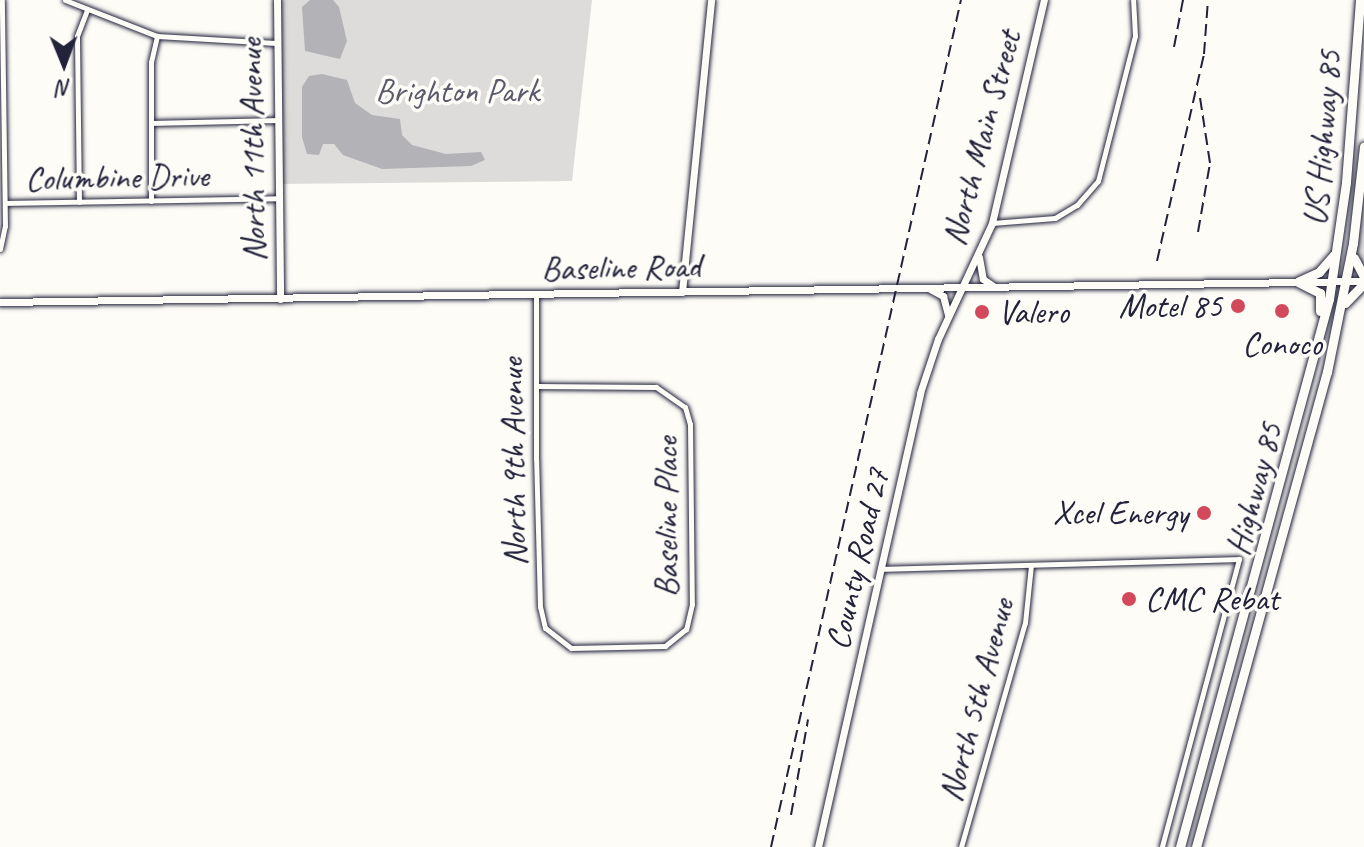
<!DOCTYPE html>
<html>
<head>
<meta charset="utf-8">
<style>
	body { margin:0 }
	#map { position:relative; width:1364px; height:847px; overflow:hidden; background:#fdfcf7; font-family:Caveat,sans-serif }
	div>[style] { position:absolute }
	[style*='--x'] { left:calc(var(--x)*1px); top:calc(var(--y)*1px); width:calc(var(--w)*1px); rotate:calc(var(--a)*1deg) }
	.green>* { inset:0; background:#dddcdb }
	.water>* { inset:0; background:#b2b2b7 }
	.roads { filter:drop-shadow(0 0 2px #22223b) drop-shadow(0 0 2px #22223b) }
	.street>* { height:5px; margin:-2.5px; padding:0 2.5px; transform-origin:2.5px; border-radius:2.5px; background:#fdfcf7 }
	.secondary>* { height:7px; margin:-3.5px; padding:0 3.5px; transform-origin:3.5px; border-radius:3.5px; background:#fdfcf7 }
	.highway>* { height:9px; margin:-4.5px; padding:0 4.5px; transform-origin:4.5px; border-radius:4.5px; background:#fdfcf7 }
	.rail>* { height:2px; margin-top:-1px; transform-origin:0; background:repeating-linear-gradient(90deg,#22223b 0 12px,transparent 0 18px) }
	.dots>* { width:22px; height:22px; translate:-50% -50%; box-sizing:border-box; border:4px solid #fdfcf7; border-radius:50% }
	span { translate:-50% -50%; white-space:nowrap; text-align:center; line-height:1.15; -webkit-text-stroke:7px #fdfcf7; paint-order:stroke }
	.park-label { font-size:34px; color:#5a5a6b }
	.street-label { font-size:34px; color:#22223b }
	.poi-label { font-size:34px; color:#22223b }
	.right { translate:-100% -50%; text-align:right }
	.left { translate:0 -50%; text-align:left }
	.north { position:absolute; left:24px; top:24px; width:80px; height:80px; -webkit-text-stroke:6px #fdfcf7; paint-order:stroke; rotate:179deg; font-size:22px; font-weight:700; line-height:32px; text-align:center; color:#22223b }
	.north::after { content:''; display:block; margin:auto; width:28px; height:36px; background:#22223b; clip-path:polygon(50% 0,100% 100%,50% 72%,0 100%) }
</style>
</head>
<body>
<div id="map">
	<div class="green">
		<div style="clip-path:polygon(277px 0,592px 0,572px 181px,277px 184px)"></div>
		<div style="clip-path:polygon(1364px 147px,1364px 277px,1354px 262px)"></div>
	</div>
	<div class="water">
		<div style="clip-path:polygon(310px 0,333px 0,339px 7px,347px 41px,340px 59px,305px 51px,302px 7px)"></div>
		<div style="clip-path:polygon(322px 74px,347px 80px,355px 103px,372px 115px,400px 119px,402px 135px,412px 145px,446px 154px,481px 152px,485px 160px,471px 166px,382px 169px,343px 155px,334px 144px,323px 144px,319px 155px,307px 154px,302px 137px,302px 87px,309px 76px)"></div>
	</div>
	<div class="roads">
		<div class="street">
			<div style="--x:65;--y:0;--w:99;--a:21.4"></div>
			<div style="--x:157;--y:36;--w:119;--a:3.4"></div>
			<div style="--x:152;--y:123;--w:125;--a:-1.4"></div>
			<div style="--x:151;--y:201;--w:139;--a:-90"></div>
			<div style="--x:151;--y:62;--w:27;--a:-77"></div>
			<div style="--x:79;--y:202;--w:166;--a:-90.7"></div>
			<div style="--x:77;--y:36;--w:28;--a:-69"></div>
			<div style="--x:5;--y:203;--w:273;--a:-1"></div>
			<div style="--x:992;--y:223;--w:63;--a:-4.5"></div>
			<div style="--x:1055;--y:218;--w:26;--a:-31"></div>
			<div style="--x:1077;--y:205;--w:32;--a:-49"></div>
			<div style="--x:1098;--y:181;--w:150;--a:-75.7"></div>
			<div style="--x:1135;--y:36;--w:36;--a:-93"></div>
			<div style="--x:0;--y:249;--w:24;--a:-78"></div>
			<div style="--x:5;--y:226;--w:226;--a:-90.8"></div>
			<div style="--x:536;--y:386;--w:120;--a:0.5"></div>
			<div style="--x:656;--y:387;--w:35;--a:35"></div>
			<div style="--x:685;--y:407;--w:18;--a:74"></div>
			<div style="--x:690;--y:424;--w:180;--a:89.4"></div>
			<div style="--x:692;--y:604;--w:26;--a:103"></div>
			<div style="--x:686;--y:629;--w:27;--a:141"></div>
			<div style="--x:665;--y:646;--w:94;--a:178.8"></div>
			<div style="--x:571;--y:648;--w:33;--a:-142"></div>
			<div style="--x:545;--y:628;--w:22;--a:-103"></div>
			<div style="--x:540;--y:607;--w:148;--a:-91.5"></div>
			<div style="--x:536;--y:459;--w:165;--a:-90"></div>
			<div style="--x:880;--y:569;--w:359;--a:-1.6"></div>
			<div style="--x:1239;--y:559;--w:298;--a:105"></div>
			<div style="--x:961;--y:847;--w:233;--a:-74.1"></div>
			<div style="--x:1025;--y:623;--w:58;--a:-84.1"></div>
		</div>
		<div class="secondary">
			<div style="--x:277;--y:0;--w:299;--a:89.4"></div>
			<div style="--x:979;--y:257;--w:22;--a:80"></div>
			<div style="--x:983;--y:279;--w:12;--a:35"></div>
			<div style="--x:930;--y:289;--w:15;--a:28"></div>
			<div style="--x:943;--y:296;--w:20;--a:75"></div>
			<div style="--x:682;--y:292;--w:293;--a:-84.3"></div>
			<div style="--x:0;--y:302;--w:1364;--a:-0.88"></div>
			<div style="--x:818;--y:847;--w:465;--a:-77.3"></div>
			<div style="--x:920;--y:393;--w:57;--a:-71.6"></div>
			<div style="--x:938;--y:339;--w:128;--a:-65"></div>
			<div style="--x:992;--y:223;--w:229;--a:-76.9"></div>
		</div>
		<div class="highway">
			<div style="--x:1354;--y:258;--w:21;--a:62"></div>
			<div style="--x:1299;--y:281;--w:22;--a:-24"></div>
			<div style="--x:1319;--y:272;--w:23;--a:-49"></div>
			<div style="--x:1298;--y:282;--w:25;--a:27"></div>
			<div style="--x:1320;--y:293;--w:18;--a:90"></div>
			<div style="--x:1345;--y:303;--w:28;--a:-46"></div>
			<div style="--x:1180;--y:847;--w:568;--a:-74.79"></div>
			<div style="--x:1329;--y:299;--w:118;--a:-81.7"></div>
			<div style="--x:1346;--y:182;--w:183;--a:-85.6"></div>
			<div style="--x:1196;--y:847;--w:493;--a:-74.6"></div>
			<div style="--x:1327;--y:372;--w:132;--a:-78.6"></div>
			<div style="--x:1353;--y:243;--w:97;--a:-83.5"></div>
		</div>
	</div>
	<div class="rail">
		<div style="--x:1174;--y:47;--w:48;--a:-79.2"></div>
		<div style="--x:1198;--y:232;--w:70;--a:-80.1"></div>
		<div style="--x:1210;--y:163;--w:66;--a:-98.7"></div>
		<div style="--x:1157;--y:261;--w:212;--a:-77.2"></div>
		<div style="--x:1204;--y:54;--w:54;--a:-85.8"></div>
		<div style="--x:791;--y:815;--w:97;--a:-79.9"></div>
		<div style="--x:771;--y:847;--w:868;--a:-77.36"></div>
	</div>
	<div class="dots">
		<div style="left:1238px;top:306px;background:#d1495b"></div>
		<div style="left:1282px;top:311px;background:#d1495b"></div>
		<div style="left:982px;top:312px;background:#d1495b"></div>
		<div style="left:1204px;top:513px;background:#d1495b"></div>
		<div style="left:1129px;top:599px;background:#d1495b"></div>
	</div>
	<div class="park-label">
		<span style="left:457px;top:91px">Brighton Park</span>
	</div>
	<div class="street-label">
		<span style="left:981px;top:138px;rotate:-75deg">North Main Street</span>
		<span style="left:1322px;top:138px;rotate:-85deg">US Highway 85</span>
		<span style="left:252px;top:150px;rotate:-91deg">North 11th Avenue</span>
		<span style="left:117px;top:177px;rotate:-1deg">Columbine Drive</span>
		<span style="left:621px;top:267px;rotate:-1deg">Baseline Road</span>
		<span style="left:513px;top:462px;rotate:-91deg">North 9th Avenue</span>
		<span style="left:1254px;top:489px;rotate:-75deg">Highway 85</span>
		<span style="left:666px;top:517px;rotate:-90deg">Baseline Place</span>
		<span style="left:857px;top:559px;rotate:-77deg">County Road 27</span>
		<span style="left:976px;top:700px;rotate:-75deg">North 5th Avenue</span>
	</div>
	<div class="poi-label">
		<span class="right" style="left:1222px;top:306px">Motel 85</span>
		<span class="left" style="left:998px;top:312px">Valero</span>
		<span style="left:1282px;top:344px">Conoco</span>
		<span class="right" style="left:1188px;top:513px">Xcel Energy</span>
		<span class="left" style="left:1145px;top:599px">CMC Rebat</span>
	</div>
	<div class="north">N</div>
</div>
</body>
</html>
